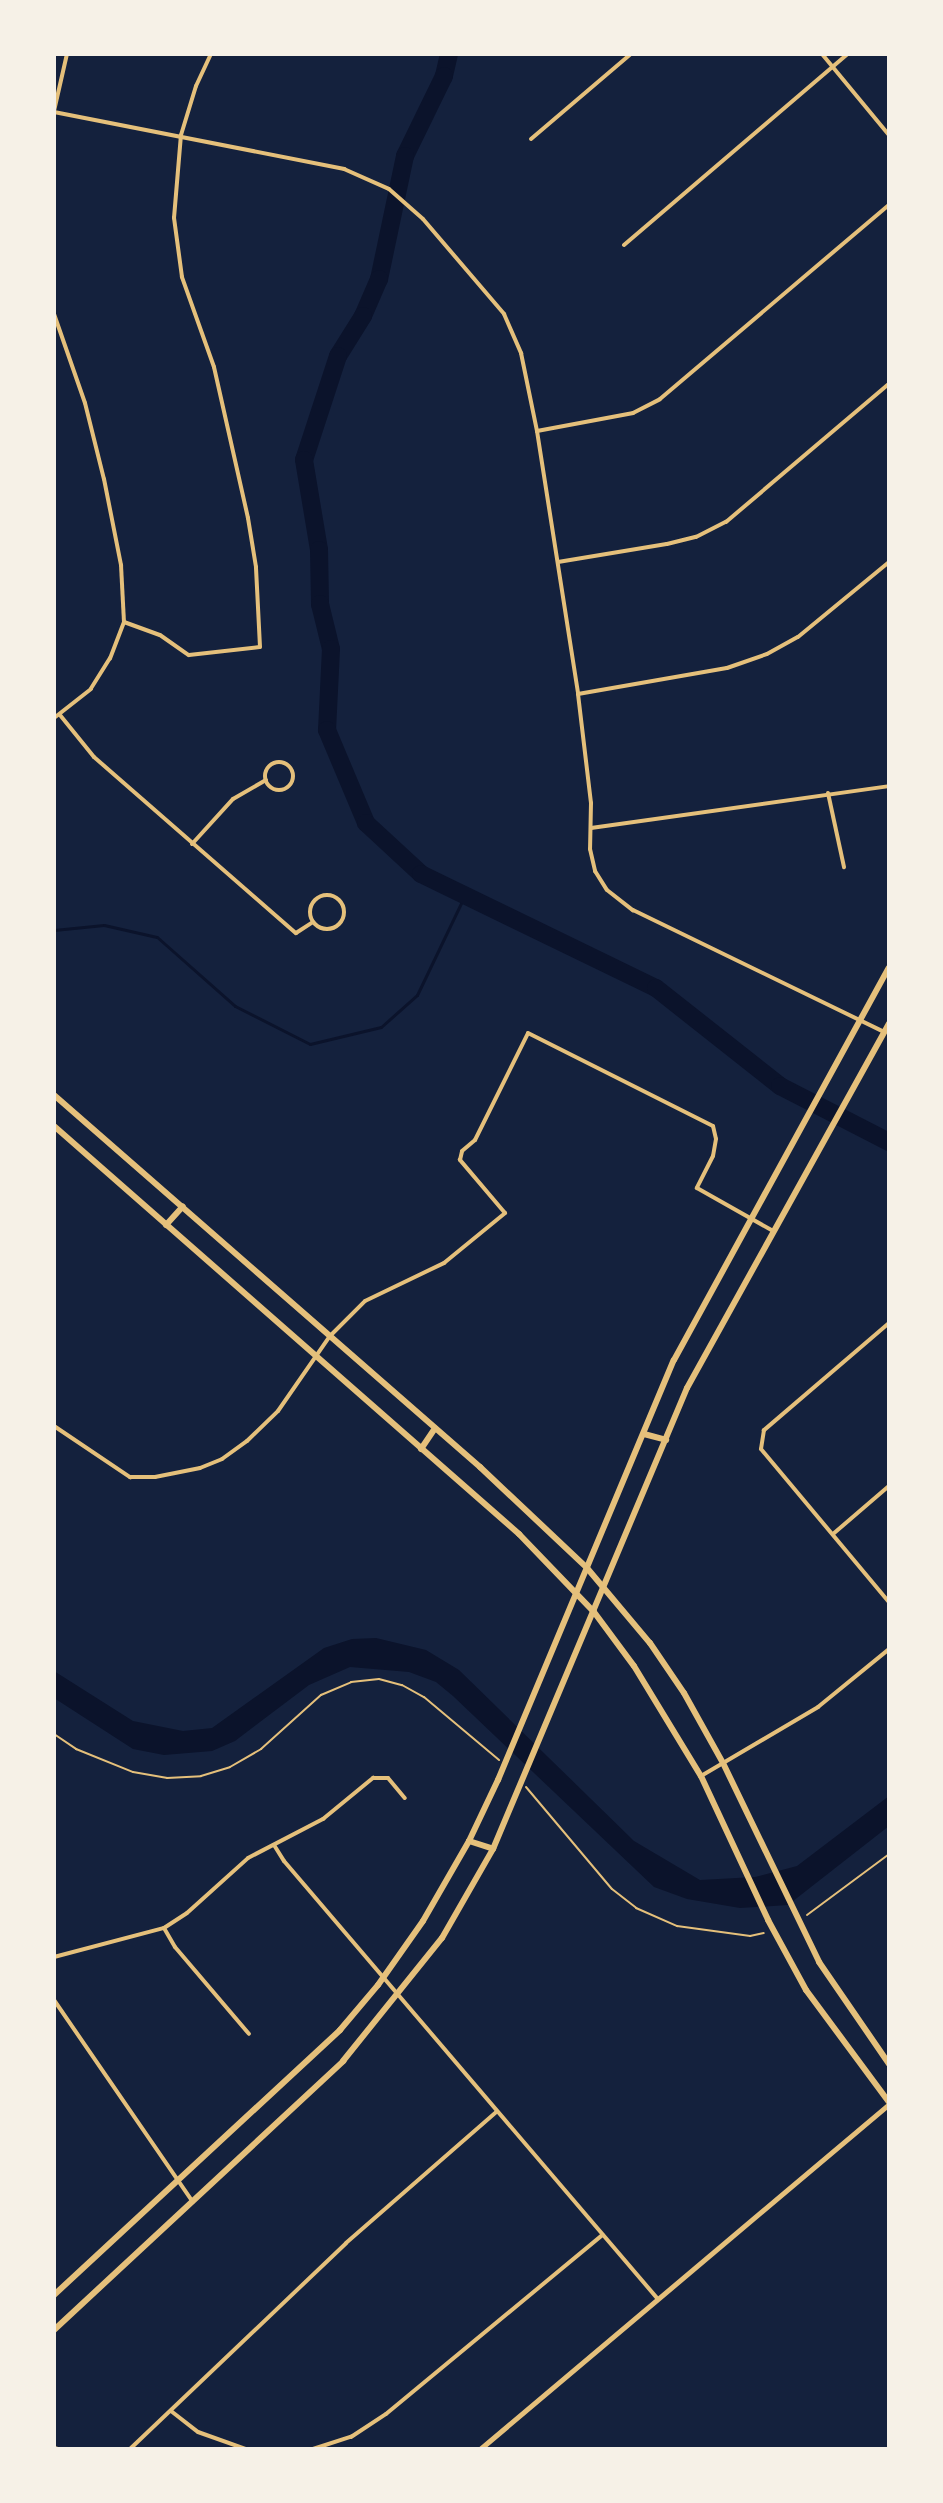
<!DOCTYPE html>
<html>
<head>
<meta charset="utf-8">
<style>
	body { margin:0 }
	#map { position:relative; width:943px; height:2503px; overflow:hidden; background:#14213d; font-family:Montserrat,sans-serif }
	div>[style] { position:absolute }
	[style*='--x'] { left:calc(var(--x)*1px); top:calc(var(--y)*1px); width:calc(var(--w)*1px); rotate:calc(var(--a)*1deg) }
	.water>* { inset:0; background:#0b132b }
	.stream>* { height:3px; margin:-1.5px; padding:0 1.5px; transform-origin:1.5px; border-radius:1.5px; background:#0b132b }
	.river>* { height:18px; margin:-9px; padding:0 9px; transform-origin:9px; border-radius:9px; background:#0b132b }
	.path>* { height:2px; margin:-1px; padding:0 1px; transform-origin:1px; border-radius:1px; background:#e5c07b }
	.minor>* { height:4px; margin:-2px; padding:0 2px; transform-origin:2px; border-radius:2px; background:#e5c07b }
	.minor>.ring { margin:-2px; padding:0; box-sizing:content-box; background:none; border:4px solid #e5c07b; border-radius:50% }
	.tertiary>* { height:5px; margin:-2.5px; padding:0 2.5px; transform-origin:2.5px; border-radius:2.5px; background:#e5c07b }
	.secondary>* { height:6px; margin:-3px; padding:0 3px; transform-origin:3px; border-radius:3px; background:#e5c07b }
	span { translate:-50% -50%; white-space:nowrap; text-align:center; line-height:1.15; -webkit-text-stroke:6px #f6f1e7; paint-order:stroke }
	.frame { position:absolute; inset:0; border:56px solid #f6f1e7; pointer-events:none }
</style>
</head>
<body>
<div id="map">
	<div class="water">
		<div style="clip-path:polygon(376px 1638px,426px 1650px,459px 1670px,634px 1841px,700px 1880px,755px 1877px,797px 1866px,889px 1796px,889px 1826px,788px 1905px,740px 1908px,687px 1899px,654px 1887px,453px 1696px,436px 1682px,409px 1672px,350px 1667px,309px 1685px,235px 1741px,212px 1751px,164px 1755px,133px 1749px,54px 1698px,54px 1671px,133px 1721px,183px 1731px,212px 1728px,324px 1648px,352px 1639px)"></div>
	</div>
	<div class="stream">
		<div style="--x:54;--y:930;--w:50;--a:-5.7"></div>
		<div style="--x:104;--y:925;--w:54;--a:12.8"></div>
		<div style="--x:157;--y:937;--w:104;--a:41.5"></div>
		<div style="--x:235;--y:1006;--w:84;--a:26.9"></div>
		<div style="--x:310;--y:1044;--w:73;--a:-13.5"></div>
		<div style="--x:381;--y:1027;--w:48;--a:-41.6"></div>
		<div style="--x:417;--y:995;--w:111;--a:-64.4"></div>
	</div>
	<div class="river">
		<div style="--x:449;--y:54;--w:23;--a:103"></div>
		<div style="--x:444;--y:76;--w:89;--a:116"></div>
		<div style="--x:405;--y:156;--w:126;--a:101.9"></div>
		<div style="--x:379;--y:279;--w:40;--a:113.4"></div>
		<div style="--x:363;--y:316;--w:47;--a:122"></div>
		<div style="--x:338;--y:356;--w:109;--a:108.1"></div>
		<div style="--x:304;--y:460;--w:91;--a:80.5"></div>
		<div style="--x:319;--y:550;--w:54;--a:88.9"></div>
		<div style="--x:320;--y:604;--w:46;--a:76.3"></div>
		<div style="--x:331;--y:649;--w:81;--a:92.8"></div>
		<div style="--x:327;--y:730;--w:101;--a:67.2"></div>
		<div style="--x:366;--y:823;--w:75;--a:42.8"></div>
		<div style="--x:421;--y:874;--w:261;--a:25.9"></div>
		<div style="--x:656;--y:988;--w:158;--a:38.3"></div>
		<div style="--x:780;--y:1086;--w:123;--a:27.2"></div>
	</div>
	<div class="path">
		<div style="--x:54;--y:1734;--w:27;--a:34"></div>
		<div style="--x:76;--y:1749;--w:61;--a:22"></div>
		<div style="--x:133;--y:1772;--w:35;--a:10"></div>
		<div style="--x:167;--y:1778;--w:34;--a:-3"></div>
		<div style="--x:201;--y:1776;--w:30;--a:-17"></div>
		<div style="--x:230;--y:1767;--w:36;--a:-30"></div>
		<div style="--x:261;--y:1749;--w:81;--a:-42"></div>
		<div style="--x:321;--y:1695;--w:33;--a:-23"></div>
		<div style="--x:351;--y:1682;--w:28;--a:-6"></div>
		<div style="--x:379;--y:1679;--w:24;--a:15"></div>
		<div style="--x:402;--y:1685;--w:25;--a:29"></div>
		<div style="--x:424;--y:1697;--w:98;--a:40"></div>
		<div style="--x:526;--y:1787;--w:133;--a:49.9"></div>
		<div style="--x:612;--y:1889;--w:31;--a:38"></div>
		<div style="--x:636;--y:1908;--w:45;--a:23.7"></div>
		<div style="--x:677;--y:1926;--w:74;--a:7.8"></div>
		<div style="--x:750;--y:1936;--w:14;--a:-12"></div>
		<div style="--x:807;--y:1915;--w:102;--a:-36.6"></div>
	</div>
	<div class="minor">
		<div style="--x:822;--y:54;--w:105;--a:50.4"></div>
		<div style="--x:54;--y:111;--w:58;--a:-77.2"></div>
		<div style="--x:54;--y:112;--w:296;--a:11.1"></div>
		<div style="--x:344;--y:169;--w:49;--a:24"></div>
		<div style="--x:389;--y:189;--w:45;--a:41.4"></div>
		<div style="--x:423;--y:219;--w:125;--a:49.5"></div>
		<div style="--x:504;--y:314;--w:43;--a:66.4"></div>
		<div style="--x:521;--y:353;--w:80;--a:78.4"></div>
		<div style="--x:537;--y:431;--w:266;--a:81.1"></div>
		<div style="--x:578;--y:694;--w:110;--a:83.2"></div>
		<div style="--x:591;--y:803;--w:46;--a:91.2"></div>
		<div style="--x:590;--y:849;--w:23;--a:77"></div>
		<div style="--x:595;--y:871;--w:22;--a:58"></div>
		<div style="--x:607;--y:890;--w:33;--a:38"></div>
		<div style="--x:633;--y:910;--w:279;--a:25.9"></div>
		<div style="--x:531;--y:139;--w:131;--a:-40.4"></div>
		<div style="--x:624;--y:245;--w:294;--a:-40.5"></div>
		<div style="--x:54;--y:314;--w:94;--a:70.8"></div>
		<div style="--x:85;--y:403;--w:78;--a:76"></div>
		<div style="--x:104;--y:479;--w:88;--a:78.8"></div>
		<div style="--x:121;--y:565;--w:57;--a:87"></div>
		<div style="--x:124;--y:622;--w:39;--a:111"></div>
		<div style="--x:110;--y:658;--w:36;--a:122"></div>
		<div style="--x:91;--y:689;--w:47;--a:141.9"></div>
		<div style="--x:537;--y:431;--w:98;--a:-10.6"></div>
		<div style="--x:633;--y:413;--w:30;--a:-27"></div>
		<div style="--x:660;--y:399;--w:300;--a:-40.3"></div>
		<div style="--x:558;--y:562;--w:110;--a:-9.4"></div>
		<div style="--x:667;--y:544;--w:30;--a:-14"></div>
		<div style="--x:696;--y:537;--w:34;--a:-27"></div>
		<div style="--x:726;--y:522;--w:214;--a:-40.3"></div>
		<div style="--x:124;--y:622;--w:38;--a:20"></div>
		<div style="--x:160;--y:635;--w:35;--a:35"></div>
		<div style="--x:189;--y:655;--w:71;--a:-6.4"></div>
		<div style="--x:260;--y:647;--w:80;--a:-92.9"></div>
		<div style="--x:256;--y:567;--w:50;--a:-99.3"></div>
		<div style="--x:248;--y:518;--w:155;--a:-102.7"></div>
		<div style="--x:214;--y:367;--w:96;--a:-109.6"></div>
		<div style="--x:182;--y:277;--w:60;--a:-97.7"></div>
		<div style="--x:174;--y:218;--w:83;--a:-85.2"></div>
		<div style="--x:181;--y:135;--w:51;--a:-73"></div>
		<div style="--x:196;--y:86;--w:35;--a:-65"></div>
		<div style="--x:578;--y:694;--w:151;--a:-9.9"></div>
		<div style="--x:727;--y:668;--w:42;--a:-19.3"></div>
		<div style="--x:767;--y:654;--w:35;--a:-29"></div>
		<div style="--x:798;--y:637;--w:118;--a:-39.5"></div>
		<div style="--x:60;--y:715;--w:54;--a:51"></div>
		<div style="--x:94;--y:757;--w:268;--a:41.1"></div>
		<div style="--x:296;--y:933;--w:20;--a:-33"></div>
		<div class="ring" style="left:265px;top:762px;width:24px;height:24px"></div>
		<div style="--x:828;--y:793;--w:76;--a:77.8"></div>
		<div style="--x:591;--y:828;--w:301;--a:-8"></div>
		<div style="--x:192;--y:844;--w:61;--a:-47.7"></div>
		<div style="--x:233;--y:799;--w:38;--a:-30"></div>
		<div class="ring" style="left:310px;top:895px;width:30px;height:30px"></div>
		<div style="--x:889;--y:1323;--w:165;--a:139.4"></div>
		<div style="--x:764;--y:1430;--w:19;--a:99"></div>
		<div style="--x:761;--y:1449;--w:199;--a:50.1"></div>
		<div style="--x:54;--y:1426;--w:92;--a:33.9"></div>
		<div style="--x:130;--y:1477;--w:25;--a:0"></div>
		<div style="--x:155;--y:1477;--w:46;--a:-11.3"></div>
		<div style="--x:200;--y:1468;--w:24;--a:-22"></div>
		<div style="--x:222;--y:1459;--w:31;--a:-36"></div>
		<div style="--x:247;--y:1441;--w:43;--a:-44.1"></div>
		<div style="--x:278;--y:1411;--w:91;--a:-55.3"></div>
		<div style="--x:330;--y:1336;--w:49;--a:-45"></div>
		<div style="--x:365;--y:1301;--w:88;--a:-25.7"></div>
		<div style="--x:444;--y:1263;--w:79;--a:-39.3"></div>
		<div style="--x:505;--y:1213;--w:70;--a:-130.3"></div>
		<div style="--x:460;--y:1160;--w:9;--a:-77"></div>
		<div style="--x:462;--y:1151;--w:17;--a:-40"></div>
		<div style="--x:475;--y:1140;--w:119;--a:-63.6"></div>
		<div style="--x:528;--y:1033;--w:207;--a:26.7"></div>
		<div style="--x:713;--y:1126;--w:13;--a:77"></div>
		<div style="--x:716;--y:1139;--w:17;--a:100"></div>
		<div style="--x:713;--y:1156;--w:36;--a:117"></div>
		<div style="--x:697;--y:1188;--w:87;--a:29.5"></div>
		<div style="--x:833;--y:1534;--w:74;--a:-40.6"></div>
		<div style="--x:701;--y:1776;--w:136;--a:-30.5"></div>
		<div style="--x:818;--y:1707;--w:92;--a:-39.2"></div>
		<div style="--x:274;--y:1845;--w:19;--a:58"></div>
		<div style="--x:284;--y:1861;--w:575;--a:49.52"></div>
		<div style="--x:164;--y:1928;--w:22;--a:60"></div>
		<div style="--x:175;--y:1947;--w:114;--a:49.6"></div>
		<div style="--x:54;--y:1957;--w:114;--a:-14.8"></div>
		<div style="--x:164;--y:1928;--w:27;--a:-33"></div>
		<div style="--x:187;--y:1913;--w:82;--a:-42"></div>
		<div style="--x:248;--y:1858;--w:85;--a:-27.5"></div>
		<div style="--x:323;--y:1819;--w:65;--a:-39.4"></div>
		<div style="--x:373;--y:1778;--w:15;--a:0"></div>
		<div style="--x:388;--y:1778;--w:26;--a:50"></div>
		<div style="--x:54;--y:2000;--w:245;--a:55.5"></div>
		<div style="--x:171;--y:2411;--w:34;--a:38"></div>
		<div style="--x:198;--y:2432;--w:51;--a:19.5"></div>
		<div style="--x:130;--y:2449;--w:298;--a:-43.6"></div>
		<div style="--x:346;--y:2243;--w:199;--a:-41.1"></div>
		<div style="--x:313;--y:2449;--w:40;--a:-18"></div>
		<div style="--x:351;--y:2437;--w:42;--a:-33.3"></div>
		<div style="--x:386;--y:2414;--w:281;--a:-39.6"></div>
	</div>
	<div class="tertiary">
		<div style="--x:54;--y:2448;--w:3;--a:18"></div>
		<div style="--x:480;--y:2449;--w:535;--a:-40.15"></div>
	</div>
	<div class="secondary">
		<div style="--x:54;--y:1095;--w:566;--a:41.13"></div>
		<div style="--x:480;--y:1467;--w:147;--a:43.3"></div>
		<div style="--x:587;--y:1568;--w:98;--a:50"></div>
		<div style="--x:650;--y:1643;--w:60;--a:55.8"></div>
		<div style="--x:684;--y:1693;--w:80;--a:60.9"></div>
		<div style="--x:723;--y:1763;--w:221;--a:64.2"></div>
		<div style="--x:819;--y:1962;--w:124;--a:55.5"></div>
		<div style="--x:54;--y:1126;--w:619;--a:41.26"></div>
		<div style="--x:519;--y:1534;--w:108;--a:46.1"></div>
		<div style="--x:594;--y:1612;--w:67;--a:53.5"></div>
		<div style="--x:634;--y:1666;--w:129;--a:58.7"></div>
		<div style="--x:701;--y:1776;--w:159;--a:65"></div>
		<div style="--x:768;--y:1920;--w:80;--a:61.5"></div>
		<div style="--x:806;--y:1990;--w:139;--a:53.5"></div>
		<div style="--x:166;--y:1225;--w:25;--a:-48"></div>
		<div style="--x:644;--y:1434;--w:23;--a:15"></div>
		<div style="--x:421;--y:1449;--w:25;--a:-56"></div>
		<div style="--x:469;--y:1841;--w:25;--a:18"></div>
		<div style="--x:54;--y:2295;--w:390;--a:-42.8"></div>
		<div style="--x:340;--y:2030;--w:59;--a:-49.8"></div>
		<div style="--x:378;--y:1985;--w:78;--a:-54.9"></div>
		<div style="--x:423;--y:1921;--w:92;--a:-60.1"></div>
		<div style="--x:469;--y:1841;--w:68;--a:-64.6"></div>
		<div style="--x:498;--y:1780;--w:455;--a:-67.3"></div>
		<div style="--x:674;--y:1360;--w:447;--a:-61.3"></div>
		<div style="--x:54;--y:2330;--w:395;--a:-42.9"></div>
		<div style="--x:343;--y:2061;--w:158;--a:-51.2"></div>
		<div style="--x:442;--y:1938;--w:103;--a:-60.2"></div>
		<div style="--x:493;--y:1849;--w:500;--a:-67.18"></div>
		<div style="--x:687;--y:1388;--w:417;--a:-61"></div>
	</div>
	<div class="frame"></div>
</div>
</body>
</html>
